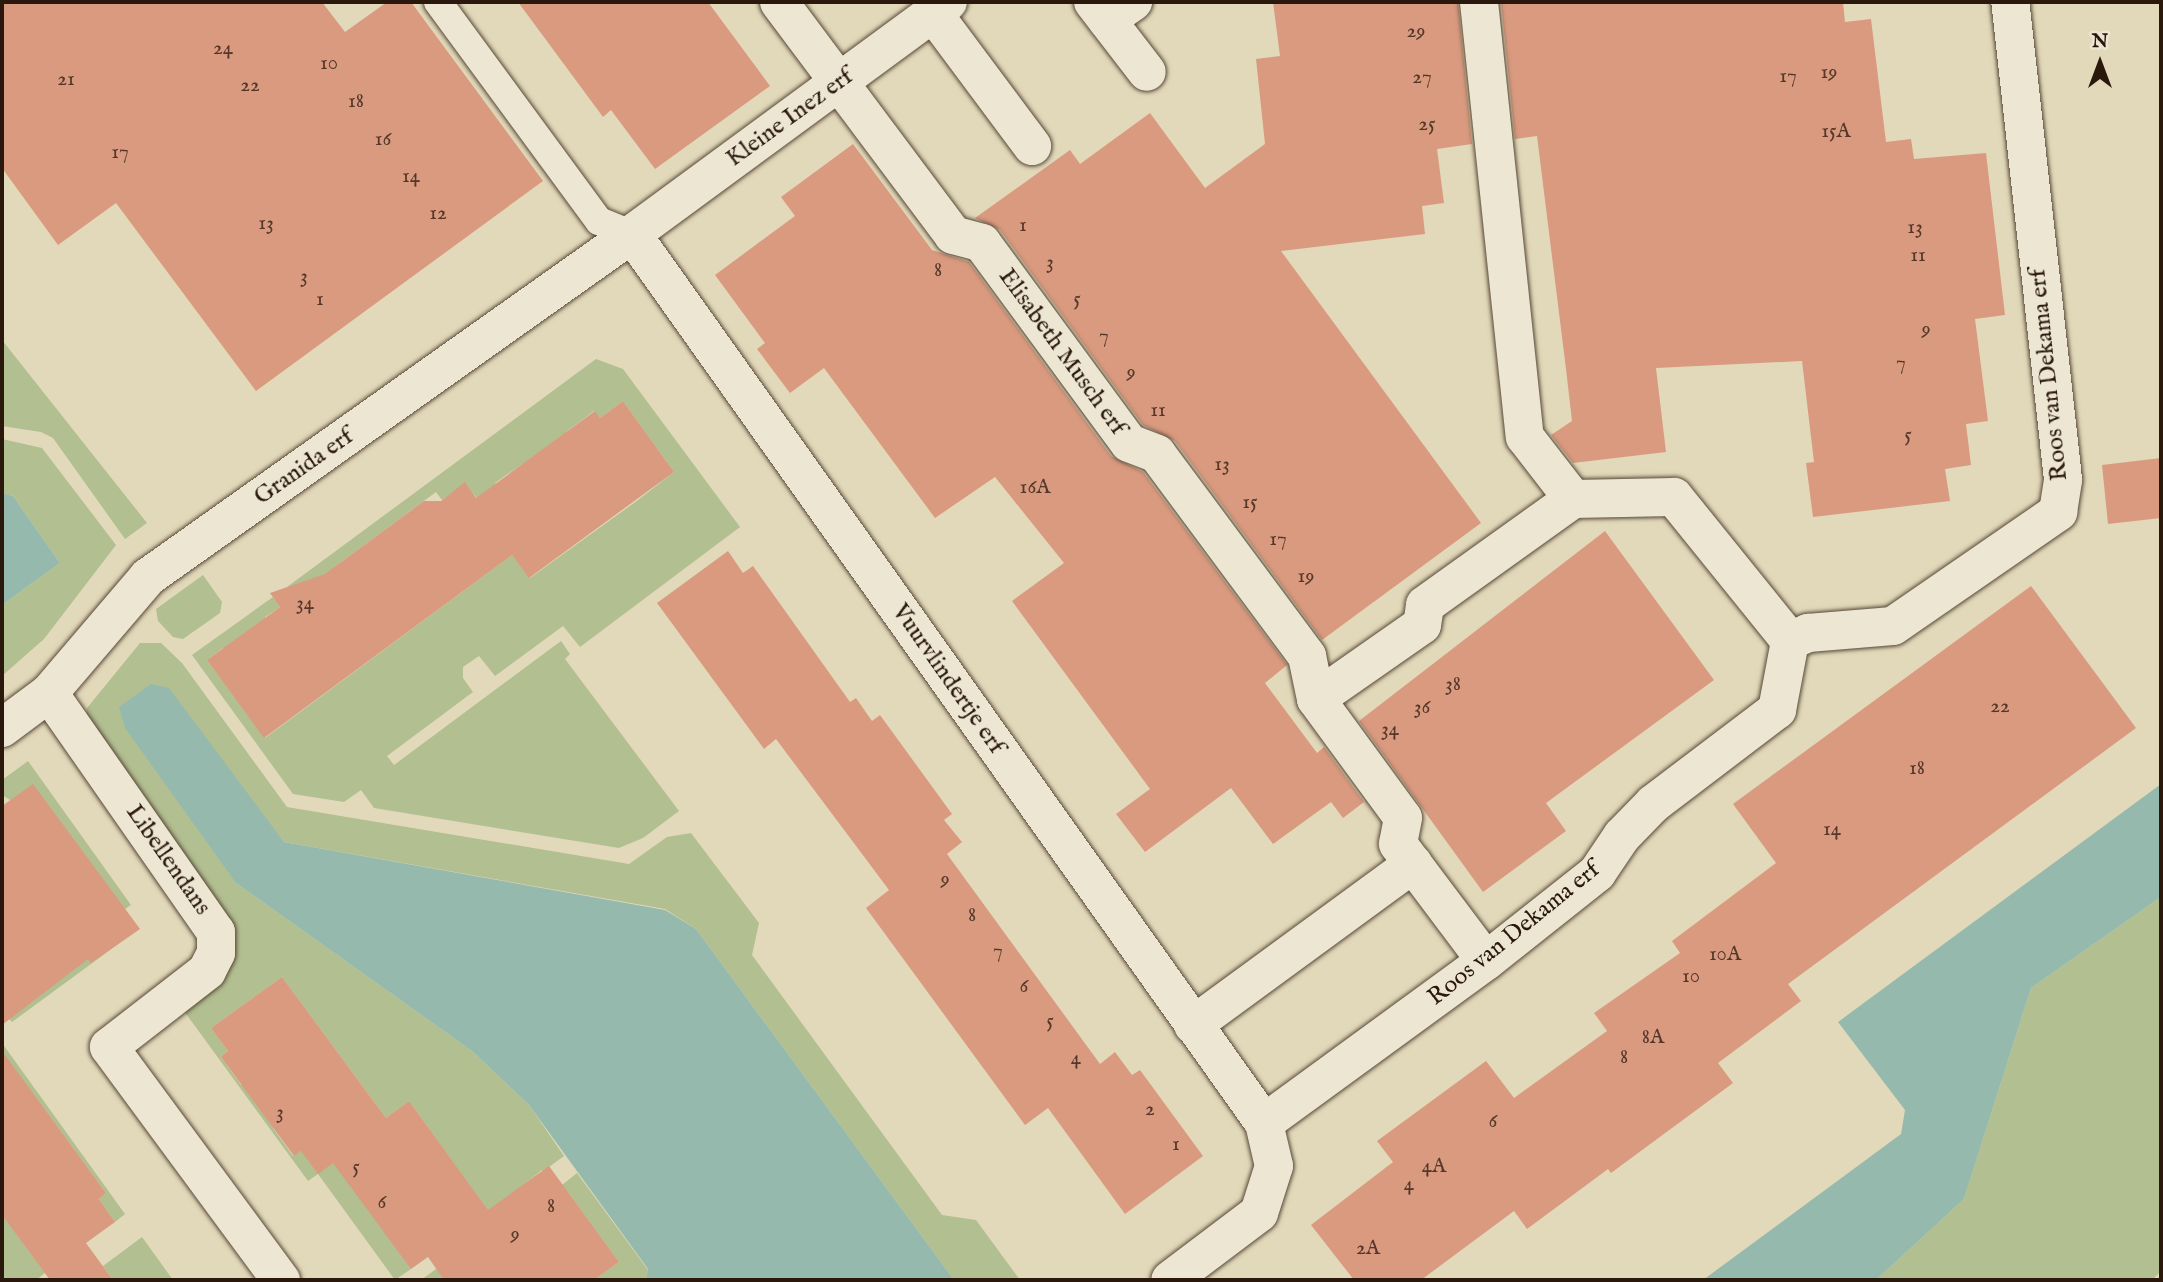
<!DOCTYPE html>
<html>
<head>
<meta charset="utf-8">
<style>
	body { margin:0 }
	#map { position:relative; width:2163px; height:1282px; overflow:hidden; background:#e2d9ba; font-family:"IM FELL English",serif }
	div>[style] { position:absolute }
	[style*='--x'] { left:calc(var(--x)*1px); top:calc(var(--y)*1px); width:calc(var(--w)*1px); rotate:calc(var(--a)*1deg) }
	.green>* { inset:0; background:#b2bf91 }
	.water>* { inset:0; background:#95baad }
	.building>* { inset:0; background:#d99a7f }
	.roads { filter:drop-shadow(0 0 2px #584838) drop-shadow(0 0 2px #584838) }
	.service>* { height:28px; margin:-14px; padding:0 14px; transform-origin:14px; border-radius:14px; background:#ece6d2 }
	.pedestrian>* { height:38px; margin:-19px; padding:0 19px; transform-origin:19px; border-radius:19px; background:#ece6d2 }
	.minor>* { height:38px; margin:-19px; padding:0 19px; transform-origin:19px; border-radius:19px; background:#ece6d2 }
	span { translate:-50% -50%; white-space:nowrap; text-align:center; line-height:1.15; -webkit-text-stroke:5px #ece6d2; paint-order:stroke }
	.number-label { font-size:21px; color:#56382a }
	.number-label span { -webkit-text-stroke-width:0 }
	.street-label { font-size:24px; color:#2a180d }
	.frame { position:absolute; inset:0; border:4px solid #2a180d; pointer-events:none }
	.north { position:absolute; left:2065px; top:28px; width:70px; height:70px; -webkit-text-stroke:5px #ece6d2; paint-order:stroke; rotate:0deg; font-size:19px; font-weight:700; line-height:28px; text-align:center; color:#2a180d }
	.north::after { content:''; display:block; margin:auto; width:24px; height:32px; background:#2a180d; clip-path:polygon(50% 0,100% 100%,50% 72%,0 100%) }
</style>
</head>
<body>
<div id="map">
	<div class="green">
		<div style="clip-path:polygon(2px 340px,147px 523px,125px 539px,53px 438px,41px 432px,2px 426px)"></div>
		<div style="clip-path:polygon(596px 359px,623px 369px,740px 527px,580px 647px,563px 626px,495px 676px,479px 656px,463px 667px,463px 678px,473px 692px,387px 756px,394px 765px,561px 641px,570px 654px,565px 659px,679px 811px,643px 838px,619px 848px,374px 808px,361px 790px,344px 802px,293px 794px,192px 655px,273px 597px,280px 607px,265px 617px,270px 624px,228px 656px,223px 648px,207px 660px,265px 738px,512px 555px,530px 578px,638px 500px,674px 472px,623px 401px,600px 418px,594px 411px,566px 432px,572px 439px,530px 470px,524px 463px,509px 473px,495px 483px,501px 491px,482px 505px,465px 483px,442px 500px,436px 492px,336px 566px,299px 604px,287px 587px)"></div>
		<div style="clip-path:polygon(2px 439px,42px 448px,116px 545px,44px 639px,2px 676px,2px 605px,60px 563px,13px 496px,2px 493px)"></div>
		<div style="clip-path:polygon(203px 575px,222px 602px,220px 613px,183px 639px,173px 637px,158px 621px,156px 609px)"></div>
		<div style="clip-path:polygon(140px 643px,161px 643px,182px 663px,287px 807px,629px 864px,667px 837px,691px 833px,759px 923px,752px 955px,942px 1215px,976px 1220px,1020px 1280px,954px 1280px,696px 929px,665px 909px,284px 842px,256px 806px,236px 883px,472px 1051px,529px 1105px,564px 1156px,549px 1167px,562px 1185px,577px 1173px,648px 1270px,646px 1280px,594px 1280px,619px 1262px,567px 1191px,440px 1274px,444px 1280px,421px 1280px,552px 1184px,542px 1170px,489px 1212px,409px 1101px,386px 1118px,282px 977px,211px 1028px,228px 1051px,221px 1057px,241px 1085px,249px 1080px,280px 1122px,273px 1128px,293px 1156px,301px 1151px,341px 1158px,411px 1269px,395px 1280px,318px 1174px,308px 1181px,184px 1011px,218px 983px,228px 916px,86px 720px,87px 708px)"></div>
		<div style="clip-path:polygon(28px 761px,131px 905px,111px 919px,125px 939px,12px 1022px,2px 1012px,2px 915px,48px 882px,10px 800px,2px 795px,2px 780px)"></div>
		<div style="clip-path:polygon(2161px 897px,2161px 1271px,2152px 1280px,1876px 1280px,1964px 1199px,2031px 988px)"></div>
		<div style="clip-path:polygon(2px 1043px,125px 1214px,115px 1222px,99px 1199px,106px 1193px,33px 1094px,26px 1099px,2px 1067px)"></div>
		<div style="clip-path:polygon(2px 1214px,45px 1273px,36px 1280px,2px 1280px)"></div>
		<div style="clip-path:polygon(142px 1237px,173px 1280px,113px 1280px,103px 1266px)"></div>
	</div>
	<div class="water">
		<div style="clip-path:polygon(2px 493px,13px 496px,60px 563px,2px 605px)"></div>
		<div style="clip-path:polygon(151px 684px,169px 688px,284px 842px,665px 910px,696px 929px,954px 1280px,646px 1280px,648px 1269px,529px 1105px,472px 1051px,236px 883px,125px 728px,119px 707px)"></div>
		<div style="clip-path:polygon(2161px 784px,2161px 897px,2031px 988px,1964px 1199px,1876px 1280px,1703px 1280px,1901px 1134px,1905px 1110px,1838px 1022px)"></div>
	</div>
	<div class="building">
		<div style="clip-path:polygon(2px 2px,322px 2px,345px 32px,387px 2px,411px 2px,543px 181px,256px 391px,116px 203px,58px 245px,2px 168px)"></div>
		<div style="clip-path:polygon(518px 2px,708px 2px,770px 86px,655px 169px,611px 110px,603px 117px)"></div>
		<div style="clip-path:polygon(1273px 2px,1458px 2px,1472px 144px,1437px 149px,1444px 203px,1422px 206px,1425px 234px,1281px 251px,1481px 523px,1322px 640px,1175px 441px,1143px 425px,1000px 230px,975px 218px,1070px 150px,1080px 164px,1150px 113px,1205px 188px,1265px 144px,1256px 59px,1280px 56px)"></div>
		<div style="clip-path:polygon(1501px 2px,1843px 2px,1845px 22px,1871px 19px,1886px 142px,1911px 139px,1914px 159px,1986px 153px,2005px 315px,1975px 319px,1988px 421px,1966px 424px,1971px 465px,1945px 469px,1950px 501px,1813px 517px,1806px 463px,1814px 462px,1802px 361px,1656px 368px,1666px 452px,1573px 463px,1551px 435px,1572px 421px,1566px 369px,1537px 136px,1515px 139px)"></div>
		<div style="clip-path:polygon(853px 144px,932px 250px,969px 262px,1111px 456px,1143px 472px,1287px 665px,1265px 683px,1317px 753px,1324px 747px,1364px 802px,1343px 818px,1331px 802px,1273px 844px,1231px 788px,1145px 852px,1116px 814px,1150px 789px,1012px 601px,1064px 563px,995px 477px,935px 518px,824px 368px,790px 393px,757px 349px,765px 343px,715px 275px,795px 216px,781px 197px)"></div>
		<div style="clip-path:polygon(623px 401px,674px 472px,529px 578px,512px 555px,264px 738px,207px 660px,280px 607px,270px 593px,325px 574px,424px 501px,441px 501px,465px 482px,476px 498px,595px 411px,600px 418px)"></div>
		<div style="clip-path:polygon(2161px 458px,2161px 518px,2108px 524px,2102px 465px)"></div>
		<div style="clip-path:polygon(1605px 531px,1714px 680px,1546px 803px,1566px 831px,1483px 892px,1359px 721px)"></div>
		<div style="clip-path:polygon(728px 551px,743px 573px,753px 566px,850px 702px,856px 698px,872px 721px,880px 715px,952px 814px,944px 820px,962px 842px,947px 854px,1100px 1064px,1115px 1052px,1132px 1075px,1140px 1070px,1203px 1156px,1125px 1214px,1048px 1108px,1025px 1125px,866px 908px,889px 890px,776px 739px,764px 749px,657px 603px)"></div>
		<div style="clip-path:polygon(2031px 586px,2136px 728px,1788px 984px,1801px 1001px,1718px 1063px,1733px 1083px,1611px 1173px,1608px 1169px,1527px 1229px,1514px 1211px,1421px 1280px,1354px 1280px,1311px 1225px,1393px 1162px,1377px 1141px,1486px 1061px,1514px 1098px,1607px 1031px,1594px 1013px,1680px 953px,1672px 941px,1776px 863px,1733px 804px)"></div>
		<div style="clip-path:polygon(33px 784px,140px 929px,91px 963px,88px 959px,2px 1025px,2px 806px)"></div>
		<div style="clip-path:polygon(282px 977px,386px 1118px,409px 1101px,488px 1210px,549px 1166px,619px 1262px,594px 1280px,444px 1280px,428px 1257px,411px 1269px,333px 1163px,318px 1174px,301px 1151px,294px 1156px,221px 1057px,228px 1051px,211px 1028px)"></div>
		<div style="clip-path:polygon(2px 1051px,106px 1193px,99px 1199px,115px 1222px,86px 1243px,113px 1280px,50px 1280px,2px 1215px)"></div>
	</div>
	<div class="roads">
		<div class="service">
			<div style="--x:438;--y:2;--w:272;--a:53.7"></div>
			<div style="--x:599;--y:221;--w:35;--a:22"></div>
		</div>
		<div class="pedestrian">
			<div style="--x:779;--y:2;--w:291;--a:53.2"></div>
			<div style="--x:953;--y:235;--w:30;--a:15"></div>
			<div style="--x:982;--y:243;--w:248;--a:53.7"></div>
			<div style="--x:1129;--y:443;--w:30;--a:21"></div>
			<div style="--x:1157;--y:454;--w:252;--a:53.4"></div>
			<div style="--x:1307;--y:656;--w:44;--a:78.2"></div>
			<div style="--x:1316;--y:699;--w:147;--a:53.8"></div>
			<div style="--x:1403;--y:818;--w:26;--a:101"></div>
			<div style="--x:1398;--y:844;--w:146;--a:53.1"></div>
			<div style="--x:1479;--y:2;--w:437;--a:84"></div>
			<div style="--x:1525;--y:437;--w:78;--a:52.3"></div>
			<div style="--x:1573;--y:499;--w:101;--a:-1.1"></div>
			<div style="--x:1316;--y:699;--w:129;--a:-34.9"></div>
			<div style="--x:1422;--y:625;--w:20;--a:-81"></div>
			<div style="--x:1425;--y:605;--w:182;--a:-35.6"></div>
		</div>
		<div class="minor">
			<div style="--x:1093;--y:2;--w:88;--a:52.4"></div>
			<div style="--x:933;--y:13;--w:166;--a:53.3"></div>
			<div style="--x:1107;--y:20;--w:32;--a:-35"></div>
			<div style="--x:632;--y:234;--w:1091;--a:54.59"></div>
			<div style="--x:1264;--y:1123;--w:44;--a:76.9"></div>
			<div style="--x:1274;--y:1166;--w:49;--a:107.7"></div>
			<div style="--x:1259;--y:1213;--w:111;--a:143"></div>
			<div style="--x:1674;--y:497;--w:185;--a:51.1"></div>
			<div style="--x:49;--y:693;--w:292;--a:55.1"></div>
			<div style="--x:216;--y:932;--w:21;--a:90"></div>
			<div style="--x:216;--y:953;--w:20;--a:117"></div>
			<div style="--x:207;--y:971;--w:124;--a:142.2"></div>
			<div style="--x:109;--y:1047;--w:290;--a:53.6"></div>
			<div style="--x:2;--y:728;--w:59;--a:-36.7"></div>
			<div style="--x:49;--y:693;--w:153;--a:-49.5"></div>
			<div style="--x:148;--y:577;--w:593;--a:-35.32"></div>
			<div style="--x:632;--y:234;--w:392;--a:-36.3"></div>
			<div style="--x:1193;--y:1025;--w:273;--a:-36.2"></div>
			<div style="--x:1264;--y:1123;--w:275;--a:-36.1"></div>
			<div style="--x:1486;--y:961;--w:142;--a:-38.4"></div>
			<div style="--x:1597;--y:873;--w:45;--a:-56"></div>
			<div style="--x:1622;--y:836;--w:45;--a:-45.9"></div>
			<div style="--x:1653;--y:804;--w:156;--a:-37.2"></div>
			<div style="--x:1777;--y:710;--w:70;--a:-79.3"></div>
			<div style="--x:1790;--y:641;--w:20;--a:-24"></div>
			<div style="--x:1808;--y:633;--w:85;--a:-4.7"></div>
			<div style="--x:1893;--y:626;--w:201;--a:-34.6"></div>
			<div style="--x:2058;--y:512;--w:33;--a:-81"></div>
			<div style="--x:2063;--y:479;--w:480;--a:-96.3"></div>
		</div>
	</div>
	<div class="number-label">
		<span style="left:1416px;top:32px">29</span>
		<span style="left:223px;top:49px">24</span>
		<span style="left:329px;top:64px">10</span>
		<span style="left:1829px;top:73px">19</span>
		<span style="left:1788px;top:77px">17</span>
		<span style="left:1422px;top:78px">27</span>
		<span style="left:66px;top:80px">21</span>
		<span style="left:250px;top:86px">22</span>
		<span style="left:356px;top:102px">18</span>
		<span style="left:1427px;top:125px">25</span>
		<span style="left:1836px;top:132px">15A</span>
		<span style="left:383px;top:140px">16</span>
		<span style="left:120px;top:153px">17</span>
		<span style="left:411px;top:177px">14</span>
		<span style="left:438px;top:214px">12</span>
		<span style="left:266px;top:224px">13</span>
		<span style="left:1023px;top:226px">1</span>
		<span style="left:1915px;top:228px">13</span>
		<span style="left:1918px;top:256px">11</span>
		<span style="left:1050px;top:263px">3</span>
		<span style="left:938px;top:271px">8</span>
		<span style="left:304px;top:277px">3</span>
		<span style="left:320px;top:300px">1</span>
		<span style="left:1077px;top:300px">5</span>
		<span style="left:1926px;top:330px">9</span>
		<span style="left:1104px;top:337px">7</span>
		<span style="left:1901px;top:364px">7</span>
		<span style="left:1131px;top:373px">9</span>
		<span style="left:1158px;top:411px">11</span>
		<span style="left:1908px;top:436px">5</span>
		<span style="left:1222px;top:465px">13</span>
		<span style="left:1035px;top:488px">16A</span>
		<span style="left:1250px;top:503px">15</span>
		<span style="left:1278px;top:540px">17</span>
		<span style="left:1306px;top:577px">19</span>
		<span style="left:305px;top:604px">34</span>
		<span style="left:1453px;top:685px">38</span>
		<span style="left:2000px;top:707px">22</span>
		<span style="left:1422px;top:708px">36</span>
		<span style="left:1390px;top:730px">34</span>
		<span style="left:1917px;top:769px">18</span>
		<span style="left:1832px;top:830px">14</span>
		<span style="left:945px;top:880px">9</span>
		<span style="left:972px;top:916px">8</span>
		<span style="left:998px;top:952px">7</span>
		<span style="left:1725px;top:955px">10A</span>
		<span style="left:1691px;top:977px">10</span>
		<span style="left:1024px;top:987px">6</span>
		<span style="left:1050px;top:1022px">5</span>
		<span style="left:1653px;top:1038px">8A</span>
		<span style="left:1624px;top:1058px">8</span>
		<span style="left:1076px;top:1059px">4</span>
		<span style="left:1150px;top:1110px">2</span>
		<span style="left:280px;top:1113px">3</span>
		<span style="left:1493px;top:1122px">6</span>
		<span style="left:1176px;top:1145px">1</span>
		<span style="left:1434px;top:1167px">4A</span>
		<span style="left:356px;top:1168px">5</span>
		<span style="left:1409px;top:1185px">4</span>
		<span style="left:382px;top:1203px">6</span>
		<span style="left:551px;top:1207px">8</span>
		<span style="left:515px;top:1235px">9</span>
		<span style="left:1368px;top:1249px">2A</span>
	</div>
	<div class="street-label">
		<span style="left:790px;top:118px;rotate:-36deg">Kleine Inez erf</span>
		<span style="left:1062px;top:352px;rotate:54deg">Elisabeth Musch erf</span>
		<span style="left:2049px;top:375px;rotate:-96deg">Roos van Dekama erf</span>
		<span style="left:304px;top:467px;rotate:-35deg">Granida erf</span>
		<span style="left:948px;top:679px;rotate:55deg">Vuurvlindertje erf</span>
		<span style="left:168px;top:860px;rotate:55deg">Libellendans</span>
		<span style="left:1514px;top:934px;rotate:-39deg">Roos van Dekama erf</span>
	</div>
	<div class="frame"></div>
	<div class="north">N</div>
</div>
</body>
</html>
